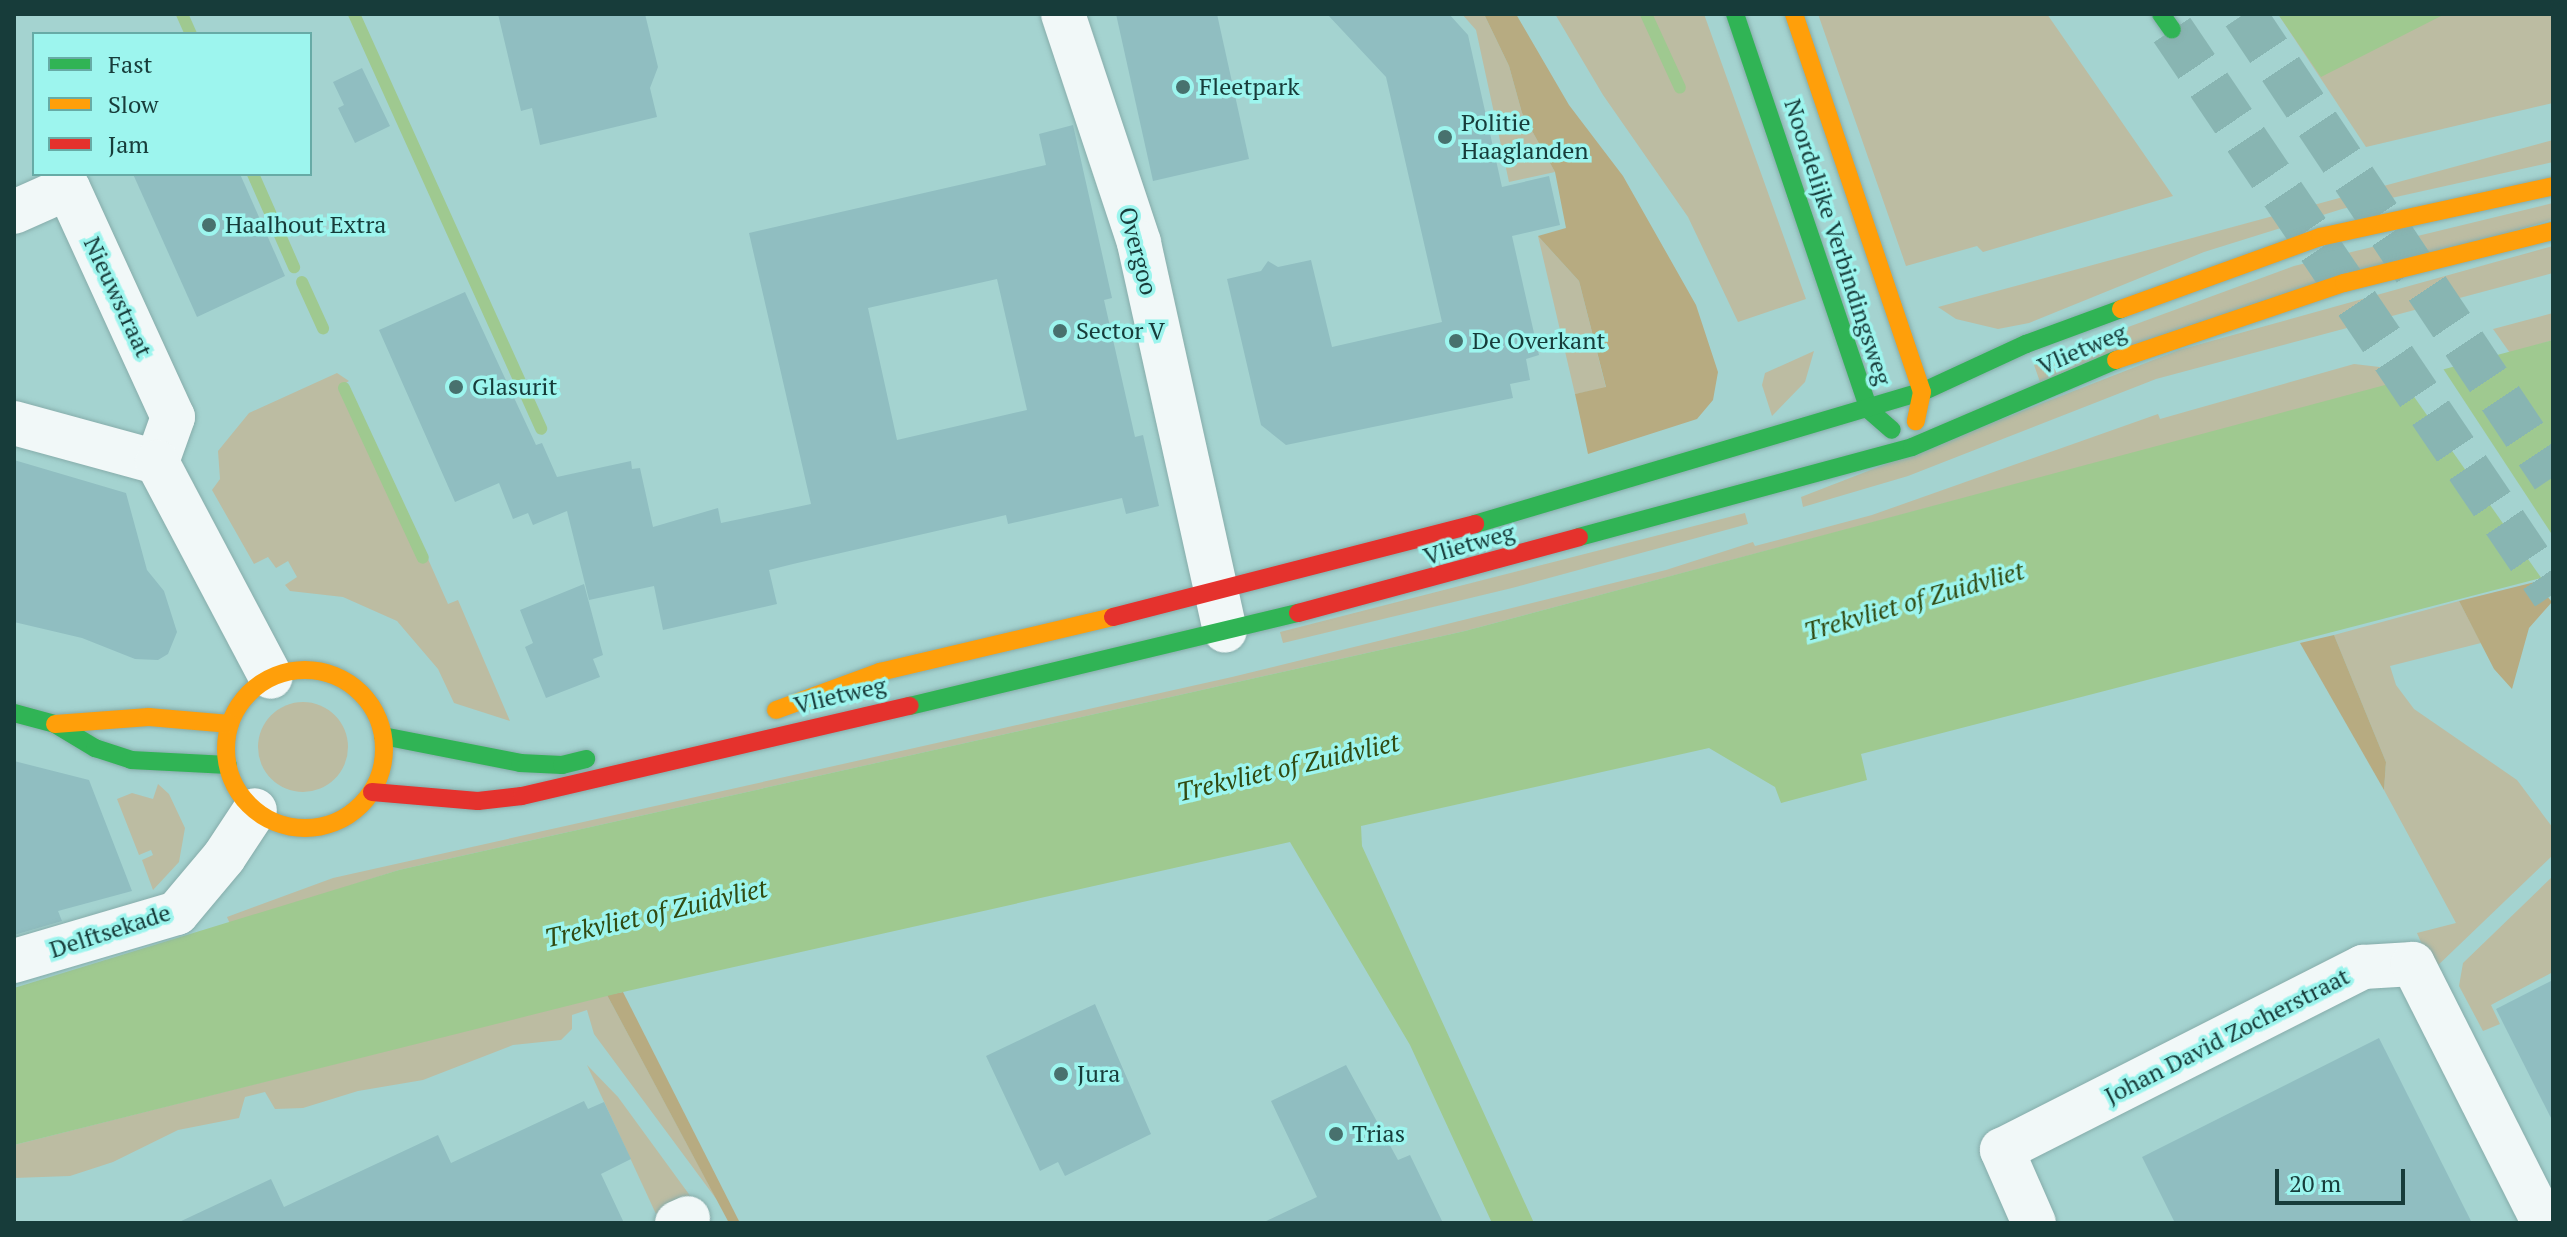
<!DOCTYPE html>
<html>
<head>
<meta charset="utf-8">
<style>
	body { margin:0 }
	#map { position:relative; width:2567px; height:1237px; overflow:hidden; background:#a4d3d0; font-family:"PT Serif",serif }
	div>[style] { position:absolute }
	[style*='--x'] { left:calc(var(--x)*1px); top:calc(var(--y)*1px); width:calc(var(--w)*1px); rotate:calc(var(--a)*1deg) }
	.green>* { inset:0; background:#bcbca2 }
	.round { border-radius:50% }
	.forest>* { inset:0; background:#b7ab81 }
	.water>* { inset:0; background:#9fc990 }
	.pier>* { inset:0; background:#a4d3d0 }
	.stream>* { height:12px; margin:-6px; padding:0 6px; transform-origin:6px; border-radius:6px; background:#9fc990 }
	.building>* { inset:0; background:#90bec1 }
	.primary-tunnel>* { height:44px; margin-top:-22px; transform-origin:0; background:repeating-linear-gradient(90deg,#88b5b2 0 44px,transparent 0 66px) }
	.roads { filter:drop-shadow(0 0 2px #86acaa) drop-shadow(0 0 2px #86acaa) }
	.street>* { height:44px; margin:-22px; padding:0 22px; transform-origin:22px; border-radius:22px; background:#f1f8f8 }
	.fast>* { height:18px; margin:-9px; padding:0 9px; transform-origin:9px; border-radius:9px; background:#30b455 }
	.slow>* { height:18px; margin:-9px; padding:0 9px; transform-origin:9px; border-radius:9px; background:#ff9f0a }
	.slow>.ring { margin:-9px; padding:0; box-sizing:content-box; background:none; border:18px solid #ff9f0a; border-radius:50% }
	.jam>* { height:18px; margin:-9px; padding:0 9px; transform-origin:9px; border-radius:9px; background:#e5322d }
	.dots>* { width:22px; height:22px; translate:-50% -50%; box-sizing:border-box; border:4px solid #9df5ee; border-radius:50% }
	span { translate:-50% -50%; white-space:nowrap; text-align:center; line-height:1.15; -webkit-text-stroke:7px #9df5ee; paint-order:stroke }
	.poi-label { font-size:24px; color:#173c3a }
	.left { translate:0 -50%; text-align:left }
	.street-label { font-size:24px; color:#173c3a }
	.water-label { font-size:26px; color:#314a11; font-style:italic }
	.frame { position:absolute; inset:0; border:16px solid #173c3a; pointer-events:none }
	.legend { position:absolute; left:32px; top:32px; width:280px; height:144px; box-sizing:border-box; background:#9df5ee; border:2px solid #67aba6; margin:0; padding:10px 14px; list-style:none; font-size:24px; color:#173c3a }
	.legend li { display:flex; align-items:center; gap:16px; height:40px }
	.legend b { width:40px; border:2px solid #67aba6 }
	.scale { position:absolute; left:2275px; top:1169px; width:130px; height:36px; box-sizing:border-box; border:4px solid #173c3a; border-top:0; padding-left:10px; font-size:24px; line-height:28px; white-space:nowrap; color:#173c3a; -webkit-text-stroke:6px #9df5ee; paint-order:stroke }
</style>
</head>
<body>
<div id="map">
	<div class="green">
		<div style="clip-path:polygon(1462px 14px,1484px 14px,1509px 66px,1522px 113px,1555px 172px,1509px 182px,1476px 30px)"></div>
		<div style="clip-path:polygon(1555px 14px,1704px 14px,1806px 299px,1738px 322px,1688px 217px,1603px 95px)"></div>
		<div style="clip-path:polygon(1818px 14px,2047px 14px,2173px 196px,1983px 252px,1977px 246px,1906px 266px)"></div>
		<div style="clip-path:polygon(2278px 14px,2553px 14px,2553px 103px,2366px 147px)"></div>
		<div style="clip-path:polygon(2553px 140px,2553px 162px,2342px 209px,2204px 252px,2029px 323px,1998px 329px,1956px 319px,1938px 307px)"></div>
		<div style="clip-path:polygon(2553px 203px,2553px 219px,2040px 382px,2033px 362px,2294px 266px)"></div>
		<div style="clip-path:polygon(1538px 236px,1579px 281px,1606px 388px,1575px 394px)"></div>
		<div style="clip-path:polygon(2553px 246px,2553px 273px,2156px 379px,1908px 476px,1803px 507px,1801px 497px,2179px 350px)"></div>
		<div style="clip-path:polygon(2553px 313px,2553px 340px,2510px 353px,2493px 329px)"></div>
		<div style="clip-path:polygon(1814px 351px,1805px 382px,1772px 416px,1762px 385px,1765px 373px)"></div>
		<div style="clip-path:polygon(2354px 364px,2388px 368px,2400px 382px,1465px 631px,399px 870px,230px 924px,227px 917px,333px 878px,1232px 677px,1666px 570px,1753px 542px,1755px 546px,1872px 515px,2158px 414px,2160px 419px)"></div>
		<div style="clip-path:polygon(337px 373px,349px 381px,338px 388px,420px 563px,428px 559px,448px 604px,458px 600px,510px 721px,454px 703px,438px 669px,397px 621px,343px 597px,290px 591px,285px 585px,297px 577px,288px 561px,276px 568px,268px 557px,254px 564px,212px 490px,220px 479px,218px 451px,249px 413px)"></div>
		<div style="clip-path:polygon(1745px 513px,1748px 524px,1512px 588px,1283px 643px,1280px 632px)"></div>
		<div style="clip-path:polygon(2459px 601px,2481px 643px,2390px 666px,2396px 685px,2414px 709px,2517px 780px,2553px 828px,2553px 855px,2433px 970px,2417px 933px,2456px 923px,2384px 790px,2386px 762px,2334px 635px)"></div>
		<div class="round" style="left:258px;top:702px;width:90px;height:90px"></div>
		<div style="clip-path:polygon(158px 784px,169px 794px,185px 828px,179px 862px,153px 890px,142px 860px,153px 855px,151px 850px,139px 855px,117px 799px,132px 793px,153px 799px)"></div>
		<div style="clip-path:polygon(2553px 876px,2553px 972px,2491px 1005px,2500px 1024px,2483px 1031px,2459px 986px,2463px 963px)"></div>
		<div style="clip-path:polygon(607px 995px,717px 1200px,594px 1034px,587px 1010px,572px 1015px,572px 1029px,561px 1040px,513px 1045px,423px 1080px,358px 1091px,303px 1108px,275px 1109px,265px 1092px,245px 1097px,239px 1118px,178px 1130px,113px 1162px,70px 1176px,14px 1178px,14px 1145px)"></div>
		<div style="clip-path:polygon(587px 1065px,618px 1097px,691px 1197px,656px 1214px)"></div>
	</div>
	<div class="forest">
		<div style="clip-path:polygon(1484px 14px,1516px 14px,1569px 105px,1623px 176px,1696px 305px,1718px 372px,1713px 400px,1697px 419px,1588px 454px,1575px 394px,1606px 387px,1579px 281px,1538px 236px,1566px 228px,1555px 172px,1522px 113px,1509px 66px)"></div>
		<div style="clip-path:polygon(2535px 582px,2552px 602px,2529px 628px,2512px 689px,2494px 669px,2459px 601px)"></div>
		<div style="clip-path:polygon(2334px 635px,2386px 762px,2384px 790px,2300px 643px)"></div>
		<div style="clip-path:polygon(623px 992px,740px 1223px,729px 1223px,607px 995px)"></div>
	</div>
	<div class="water">
		<div style="clip-path:polygon(2278px 14px,2445px 14px,2321px 77px)"></div>
		<div style="clip-path:polygon(2553px 340px,2553px 575px,1861px 754px,1867px 780px,1781px 803px,1775px 787px,1709px 748px,1361px 826px,1362px 846px,1534px 1223px,1492px 1223px,1410px 1045px,1290px 842px,623px 992px,14px 1145px,14px 988px,399px 870px,1465px 631px)"></div>
	</div>
	<div class="pier">
		<div style="clip-path:polygon(2442px 367px,2553px 536px,2553px 576px,2542px 579px,2403px 381px)"></div>
	</div>
	<div class="stream">
		<div style="--x:182;--y:14;--w:22;--a:66"></div>
		<div style="--x:354;--y:14;--w:455;--a:65.7"></div>
		<div style="--x:1646;--y:14;--w:81;--a:65.3"></div>
		<div style="--x:253;--y:174;--w:102;--a:66.2"></div>
		<div style="--x:302;--y:282;--w:51;--a:65.5"></div>
		<div style="--x:344;--y:388;--w:187;--a:65.1"></div>
	</div>
	<div class="building">
		<div style="clip-path:polygon(498px 14px,645px 14px,658px 67px,650px 88px,657px 117px,540px 145px,532px 108px,521px 111px)"></div>
		<div style="clip-path:polygon(1116px 14px,1217px 14px,1249px 159px,1153px 181px)"></div>
		<div style="clip-path:polygon(1327px 14px,1449px 14px,1468px 35px,1502px 187px,1549px 176px,1560px 225px,1512px 236px,1539px 355px,1526px 359px,1530px 380px,1510px 384px,1513px 398px,1286px 445px,1261px 425px,1227px 279px,1261px 271px,1268px 261px,1278px 267px,1311px 260px,1332px 347px,1442px 322px,1386px 77px)"></div>
		<div style="clip-path:polygon(362px 68px,390px 126px,355px 143px,338px 108px,344px 105px,333px 82px)"></div>
		<div style="clip-path:polygon(evenodd,1073px 125px,1112px 298px,1104px 300px,1135px 437px,1143px 435px,1159px 506px,1126px 514px,1122px 498px,1008px 524px,1006px 515px,793px 564px,769px 570px,777px 604px,663px 630px,654px 586px,589px 600px,567px 511px,533px 525px,528px 513px,513px 519px,499px 483px,455px 502px,379px 330px,465px 292px,536px 445px,542px 443px,557px 477px,631px 461px,632px 469px,640px 468px,653px 527px,718px 508px,721px 523px,811px 504px,749px 233px,1046px 165px,1039px 134px,1073px 125px,997px 279px,1027px 410px,897px 440px,868px 308px,997px 279px)"></div>
		<div style="clip-path:polygon(133px 174px,240px 174px,285px 276px,197px 317px)"></div>
		<div style="clip-path:polygon(14px 460px,126px 493px,147px 570px,164px 591px,177px 632px,168px 654px,158px 660px,135px 659px,82px 638px,14px 622px)"></div>
		<div style="clip-path:polygon(584px 584px,603px 655px,593px 659px,600px 677px,546px 698px,525px 647px,533px 643px,520px 610px)"></div>
		<div style="clip-path:polygon(14px 761px,89px 780px,132px 891px,58px 911px,62px 921px,14px 935px)"></div>
		<div style="clip-path:polygon(2553px 980px,2553px 1122px,2496px 1009px)"></div>
		<div style="clip-path:polygon(1095px 1004px,1151px 1134px,1065px 1176px,1058px 1162px,1040px 1171px,986px 1056px)"></div>
		<div style="clip-path:polygon(2379px 1038px,2472px 1223px,2175px 1223px,2142px 1157px)"></div>
		<div style="clip-path:polygon(1346px 1065px,1398px 1160px,1410px 1155px,1443px 1223px,1262px 1223px,1317px 1197px,1271px 1101px)"></div>
		<div style="clip-path:polygon(584px 1101px,588px 1109px,604px 1102px,631px 1159px,601px 1174px,624px 1223px,177px 1223px,271px 1179px,284px 1207px,438px 1135px,451px 1163px)"></div>
	</div>
	<div class="primary-tunnel">
		<div style="--x:2244;--y:14;--w:557;--a:56.28"></div>
		<div style="--x:2172;--y:30;--w:681;--a:55.96"></div>
	</div>
	<div class="roads">
		<div class="street">
			<div style="--x:1063;--y:14;--w:241;--a:71.6"></div>
			<div style="--x:1139;--y:243;--w:397;--a:77.5"></div>
			<div style="--x:14;--y:212;--w:59;--a:-24"></div>
			<div style="--x:68;--y:188;--w:252;--a:65.4"></div>
			<div style="--x:173;--y:417;--w:48;--a:109.6"></div>
			<div style="--x:14;--y:423;--w:148;--a:15.3"></div>
			<div style="--x:157;--y:462;--w:243;--a:62.1"></div>
			<div style="--x:14;--y:961;--w:170;--a:-16.4"></div>
			<div style="--x:177;--y:913;--w:73;--a:-50"></div>
			<div style="--x:224;--y:857;--w:56;--a:-56.6"></div>
			<div style="--x:677;--y:1223;--w:12;--a:-24"></div>
			<div style="--x:2034;--y:1223;--w:80;--a:-113.7"></div>
			<div style="--x:2002;--y:1150;--w:405;--a:-26.9"></div>
			<div style="--x:2363;--y:967;--w:50;--a:-3.4"></div>
			<div style="--x:2413;--y:964;--w:290;--a:63.2"></div>
		</div>
		<div class="fast">
			<div style="--x:1735;--y:14;--w:418;--a:71.3"></div>
			<div style="--x:1869;--y:410;--w:30;--a:41"></div>
			<div style="--x:2161;--y:14;--w:19;--a:55"></div>
			<div style="--x:1475;--y:524;--w:466;--a:-16.5"></div>
			<div style="--x:1922;--y:392;--w:115;--a:-24.8"></div>
			<div style="--x:2026;--y:344;--w:101;--a:-20.2"></div>
			<div style="--x:1579;--y:537;--w:345;--a:-15.1"></div>
			<div style="--x:1912;--y:447;--w:222;--a:-23.1"></div>
			<div style="--x:910;--y:706;--w:399;--a:-13.5"></div>
			<div style="--x:14;--y:713;--w:42;--a:15"></div>
			<div style="--x:55;--y:724;--w:47;--a:31"></div>
			<div style="--x:95;--y:748;--w:38;--a:18"></div>
			<div style="--x:131;--y:760;--w:97;--a:3"></div>
			<div style="--x:383;--y:736;--w:140;--a:11.1"></div>
			<div style="--x:520;--y:763;--w:42;--a:2.7"></div>
			<div style="--x:562;--y:765;--w:25;--a:-14"></div>
		</div>
		<div class="slow">
			<div style="--x:1794;--y:14;--w:399;--a:71.3"></div>
			<div style="--x:1922;--y:392;--w:30;--a:102"></div>
			<div style="--x:2121;--y:309;--w:212;--a:-19.9"></div>
			<div style="--x:2320;--y:237;--w:239;--a:-12.3"></div>
			<div style="--x:2116;--y:360;--w:241;--a:-18.7"></div>
			<div style="--x:2344;--y:283;--w:215;--a:-14"></div>
			<div class="ring" style="left:226px;top:670px;width:140px;height:140px"></div>
			<div style="--x:776;--y:710;--w:111;--a:-20.1"></div>
			<div style="--x:880;--y:672;--w:239;--a:-13.3"></div>
			<div style="--x:55;--y:724;--w:94;--a:-4.3"></div>
			<div style="--x:149;--y:717;--w:81;--a:4.9"></div>
		</div>
		<div class="jam">
			<div style="--x:1298;--y:613;--w:291;--a:-15.1"></div>
			<div style="--x:1113;--y:617;--w:374;--a:-14.4"></div>
			<div style="--x:372;--y:792;--w:106;--a:4.9"></div>
			<div style="--x:478;--y:801;--w:44;--a:-6.5"></div>
			<div style="--x:522;--y:796;--w:398;--a:-13.1"></div>
		</div>
	</div>
	<div class="dots">
		<div style="left:1183px;top:87px;background:#48716e"></div>
		<div style="left:1445px;top:137px;background:#48716e"></div>
		<div style="left:209px;top:225px;background:#48716e"></div>
		<div style="left:1060px;top:331px;background:#48716e"></div>
		<div style="left:1456px;top:341px;background:#48716e"></div>
		<div style="left:456px;top:387px;background:#48716e"></div>
		<div style="left:1061px;top:1074px;background:#48716e"></div>
		<div style="left:1336px;top:1134px;background:#48716e"></div>
	</div>
	<div class="poi-label">
		<span class="left" style="left:1199px;top:87px">Fleetpark</span>
		<span class="left" style="left:1461px;top:137px">Politie<br>Haaglanden</span>
		<span class="left" style="left:225px;top:225px">Haalhout Extra</span>
		<span class="left" style="left:1076px;top:331px">Sector V</span>
		<span class="left" style="left:1472px;top:341px">De Overkant</span>
		<span class="left" style="left:472px;top:387px">Glasurit</span>
		<span class="left" style="left:1077px;top:1074px">Jura</span>
		<span class="left" style="left:1352px;top:1134px">Trias</span>
	</div>
	<div class="street-label">
		<span style="left:1838px;top:242px;rotate:72deg">Noordelijke Verbindingsweg</span>
		<span style="left:1138px;top:251px;rotate:75deg">Overgoo</span>
		<span style="left:118px;top:297px;rotate:65deg">Nieuwstraat</span>
		<span style="left:2082px;top:349px;rotate:-23deg">Vlietweg</span>
		<span style="left:1469px;top:544px;rotate:-16deg">Vlietweg</span>
		<span style="left:840px;top:695px;rotate:-13deg">Vlietweg</span>
		<span style="left:110px;top:931px;rotate:-18deg">Delftsekade</span>
		<span style="left:2227px;top:1036px;rotate:-27deg">Johan David Zocherstraat</span>
	</div>
	<div class="water-label">
		<span style="left:1914px;top:601px;rotate:-16deg">Trekvliet of Zuidvliet</span>
		<span style="left:1288px;top:767px;rotate:-13deg">Trekvliet of Zuidvliet</span>
		<span style="left:656px;top:913px;rotate:-13deg">Trekvliet of Zuidvliet</span>
	</div>
	<div class="frame"></div>
	<ul class="legend">
	<li><b style="height:10px;background:#30b455"></b>Fast</li>
	<li><b style="height:10px;background:#ff9f0a"></b>Slow</li>
	<li><b style="height:10px;background:#e5322d"></b>Jam</li>
	</ul>
	<div class="scale">20 m</div>
</div>
</body>
</html>
